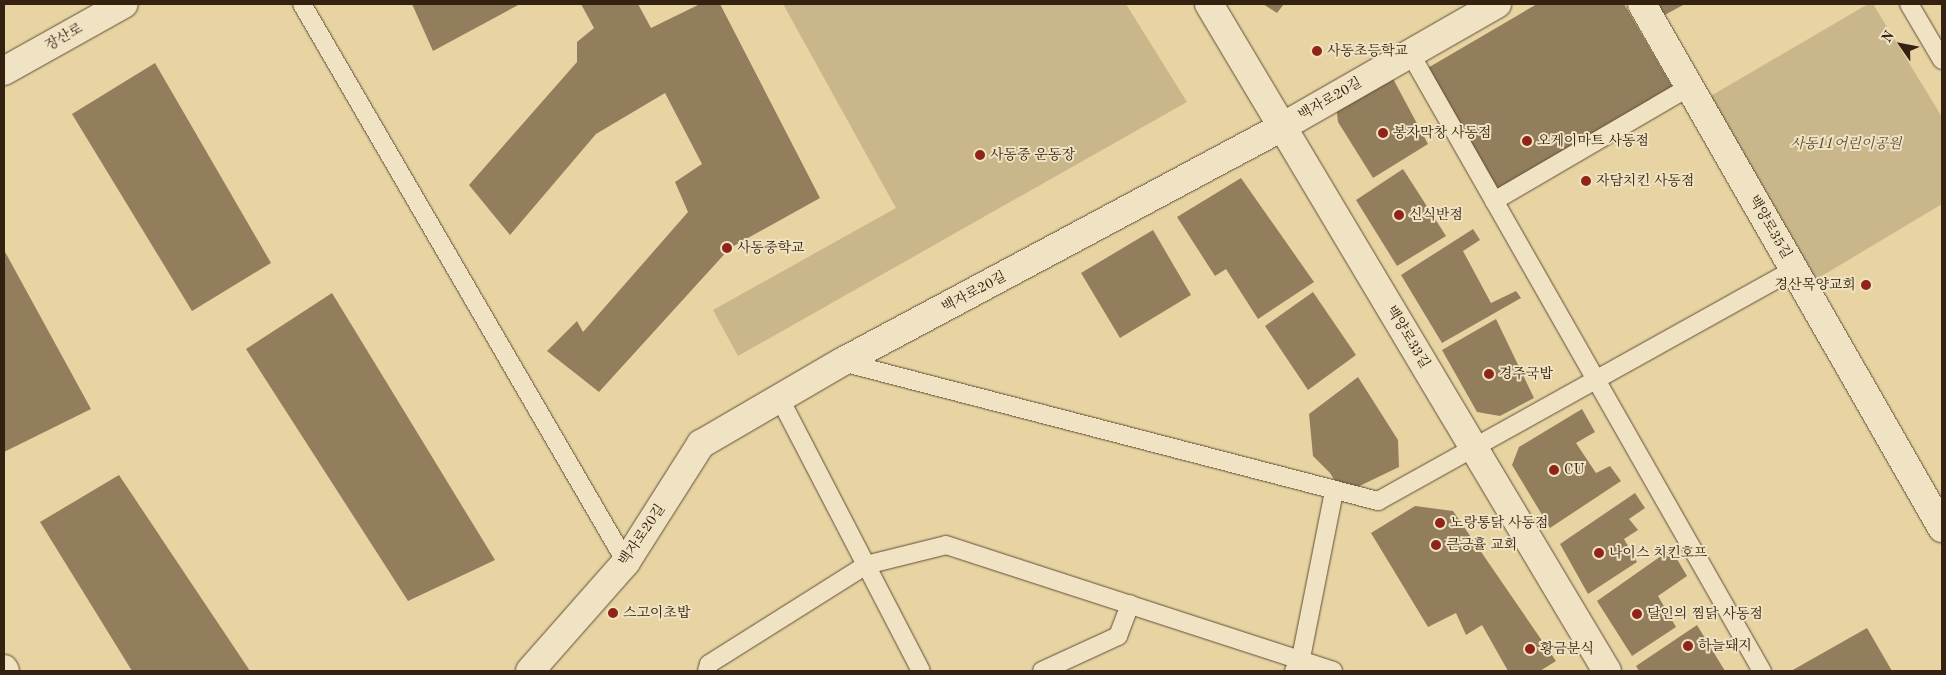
<!DOCTYPE html>
<html>
<head>
<meta charset="utf-8">
<style>
	body { margin:0 }
	#map { position:relative; width:1946px; height:675px; overflow:hidden; background:#e8d4a3; font-family:"Old Standard TT","Noto Serif KR",serif }
	div>[style] { position:absolute }
	[style*='--x'] { left:calc(var(--x)*1px); top:calc(var(--y)*1px); width:calc(var(--w)*1px); rotate:calc(var(--a)*1deg) }
	.green>* { inset:0; background:#c9b68a }
	.building>* { inset:0; background:#927e5c }
	.roads { filter:drop-shadow(0 0 1px #614e35) drop-shadow(0 0 1px #614e35) }
	.lane>* { height:18px; margin:-9px; padding:0 9px; transform-origin:9px; border-radius:9px; background:#f0e3c3 }
	.street>* { height:28px; margin:-14px; padding:0 14px; transform-origin:14px; border-radius:14px; background:#f0e3c3 }
	.secondary>* { height:28px; margin:-14px; padding:0 14px; transform-origin:14px; border-radius:14px; background:#f0e3c3 }
	.dots>* { width:14px; height:14px; translate:-50% -50%; box-sizing:border-box; border:2px solid #f0e3c3; border-radius:50% }
	span { translate:-50% -50%; white-space:nowrap; text-align:center; line-height:1.15; -webkit-text-stroke:4px #f0e3c3; paint-order:stroke }
	.street-label { font-size:14px; color:#342110 }
	.poi-label { font-size:14px; color:#342110 }
	.left { translate:0 -50%; text-align:left }
	.right { translate:-100% -50%; text-align:right }
	.park-label { font-size:14px; color:#59462e; font-style:italic }
	.frame { position:absolute; inset:0; border:5px solid #342110; pointer-events:none }
	.north { position:absolute; left:1876px; top:20px; width:50px; height:50px; -webkit-text-stroke:4px #f0e3c3; paint-order:stroke; rotate:303deg; font-size:14px; font-weight:700; line-height:20px; text-align:center; color:#342110 }
	.north::after { content:''; display:block; margin:auto; width:18px; height:22px; background:#342110; clip-path:polygon(50% 0,100% 100%,50% 72%,0 100%) }
</style>
</head>
<body>
<div id="map">
	<div class="green">
		<div style="clip-path:polygon(783px 4px,1126px 4px,1187px 102px,738px 356px,713px 310px,896px 208px)"></div>
		<div style="clip-path:polygon(1868px 4px,1873px 4px,1942px 117px,1942px 204px,1815px 280px,1709px 97px)"></div>
	</div>
	<div class="building">
		<div style="clip-path:polygon(412px 4px,520px 4px,433px 51px)"></div>
		<div style="clip-path:polygon(581px 4px,638px 4px,651px 28px,700px 4px,720px 4px,820px 198px,730px 248px,599px 392px,547px 351px,577px 321px,583px 332px,688px 212px,675px 182px,702px 164px,665px 93px,596px 134px,510px 235px,469px 185px,577px 62px,577px 42px,594px 28px)"></div>
		<div style="clip-path:polygon(1263px 4px,1284px 4px,1277px 13px)"></div>
		<div style="clip-path:polygon(1537px 4px,1624px 4px,1674px 90px,1498px 193px,1426px 69px)"></div>
		<div style="clip-path:polygon(1654px 4px,1685px 4px,1661px 17px)"></div>
		<div style="clip-path:polygon(155px 63px,271px 263px,192px 311px,72px 114px)"></div>
		<div style="clip-path:polygon(1391px 75px,1428px 144px,1373px 178px,1338px 122px,1335px 96px)"></div>
		<div style="clip-path:polygon(1403px 169px,1446px 236px,1397px 266px,1356px 200px)"></div>
		<div style="clip-path:polygon(1241px 178px,1314px 282px,1258px 319px,1226px 269px,1215px 276px,1177px 217px)"></div>
		<div style="clip-path:polygon(1473px 229px,1480px 240px,1463px 251px,1491px 303px,1516px 291px,1521px 298px,1442px 343px,1401px 275px)"></div>
		<div style="clip-path:polygon(1153px 230px,1191px 295px,1120px 338px,1081px 273px)"></div>
		<div style="clip-path:polygon(4px 250px,91px 409px,4px 452px)"></div>
		<div style="clip-path:polygon(1313px 292px,1356px 355px,1308px 390px,1265px 326px)"></div>
		<div style="clip-path:polygon(332px 293px,495px 560px,408px 601px,246px 349px)"></div>
		<div style="clip-path:polygon(1496px 319px,1534px 398px,1500px 416px,1477px 412px,1442px 350px)"></div>
		<div style="clip-path:polygon(1358px 377px,1398px 440px,1399px 467px,1343px 494px,1330px 473px,1313px 456px,1309px 414px)"></div>
		<div style="clip-path:polygon(1582px 409px,1595px 432px,1576px 443px,1596px 473px,1610px 466px,1621px 481px,1550px 528px,1512px 465px,1519px 447px)"></div>
		<div style="clip-path:polygon(119px 475px,250px 671px,132px 671px,40px 522px)"></div>
		<div style="clip-path:polygon(1635px 493px,1645px 508px,1629px 519px,1638px 530px,1624px 539px,1637px 562px,1588px 594px,1560px 544px)"></div>
		<div style="clip-path:polygon(1415px 506px,1453px 511px,1556px 661px,1540px 671px,1508px 671px,1482px 625px,1466px 635px,1456px 613px,1428px 627px,1371px 533px)"></div>
		<div style="clip-path:polygon(1671px 549px,1687px 576px,1658px 596px,1676px 627px,1632px 656px,1597px 601px)"></div>
		<div style="clip-path:polygon(1697px 625px,1725px 671px,1639px 671px,1636px 666px)"></div>
		<div style="clip-path:polygon(1867px 628px,1892px 671px,1791px 671px)"></div>
	</div>
	<div class="roads">
		<div class="lane">
			<div style="--x:302;--y:4;--w:645;--a:59.86"></div>
			<div style="--x:1909;--y:4;--w:65;--a:59.5"></div>
			<div style="--x:1410;--y:53;--w:711;--a:60.34"></div>
			<div style="--x:1494;--y:201;--w:226;--a:-30.3"></div>
			<div style="--x:842;--y:362;--w:554;--a:14.54"></div>
			<div style="--x:1378;--y:501;--w:476;--a:-29.1"></div>
			<div style="--x:780;--y:399;--w:306;--a:62.6"></div>
			<div style="--x:707;--y:671;--w:7;--a:-74"></div>
			<div style="--x:709;--y:664;--w:186;--a:-32.2"></div>
			<div style="--x:866;--y:565;--w:82;--a:-14"></div>
			<div style="--x:946;--y:545;--w:407;--a:18"></div>
			<div style="--x:1042;--y:671;--w:84;--a:-24.7"></div>
			<div style="--x:1118;--y:636;--w:34;--a:-69"></div>
			<div style="--x:1294;--y:671;--w:15;--a:-62"></div>
			<div style="--x:1301;--y:658;--w:169;--a:-78.8"></div>
		</div>
		<div class="street">
			<div style="--x:1209;--y:4;--w:777;--a:59.18"></div>
			<div style="--x:1642;--y:4;--w:604;--a:60.21"></div>
			<div style="--x:4;--y:71;--w:137;--a:-29.2"></div>
			<div style="--x:530;--y:671;--w:145;--a:-48.6"></div>
			<div style="--x:626;--y:562;--w:140;--a:-57.6"></div>
			<div style="--x:701;--y:444;--w:163;--a:-30.2"></div>
			<div style="--x:842;--y:362;--w:499;--a:-28.1"></div>
			<div style="--x:1282;--y:127;--w:248;--a:-29.8"></div>
		</div>
		<div class="secondary">
			<div style="--x:4;--y:669;--w:2;--a:63"></div>
		</div>
	</div>
	<div class="dots">
		<div style="left:1317px;top:51px;background:#8f2418"></div>
		<div style="left:1383px;top:133px;background:#8f2418"></div>
		<div style="left:1527px;top:141px;background:#8f2418"></div>
		<div style="left:980px;top:155px;background:#8f2418"></div>
		<div style="left:1586px;top:181px;background:#8f2418"></div>
		<div style="left:1399px;top:215px;background:#8f2418"></div>
		<div style="left:727px;top:248px;background:#8f2418"></div>
		<div style="left:1866px;top:285px;background:#8f2418"></div>
		<div style="left:1489px;top:374px;background:#8f2418"></div>
		<div style="left:1554px;top:470px;background:#8f2418"></div>
		<div style="left:1440px;top:523px;background:#8f2418"></div>
		<div style="left:1436px;top:545px;background:#8f2418"></div>
		<div style="left:1599px;top:553px;background:#8f2418"></div>
		<div style="left:613px;top:613px;background:#8f2418"></div>
		<div style="left:1637px;top:614px;background:#8f2418"></div>
		<div style="left:1688px;top:646px;background:#8f2418"></div>
		<div style="left:1530px;top:649px;background:#8f2418"></div>
	</div>
	<div class="street-label">
		<span style="left:64px;top:37px;rotate:-29deg">장산로</span>
		<span style="left:1330px;top:99px;rotate:-30deg">백자로20길</span>
		<span style="left:1770px;top:227px;rotate:60deg">백양로35길</span>
		<span style="left:974px;top:292px;rotate:-28deg">백자로20길</span>
		<span style="left:1408px;top:337px;rotate:59deg">백양로33길</span>
		<span style="left:642px;top:535px;rotate:-56deg">백자로20길</span>
	</div>
	<div class="poi-label">
		<span class="left" style="left:1327px;top:51px">사동초등학교</span>
		<span class="left" style="left:1393px;top:133px">봉자막창 사동점</span>
		<span class="left" style="left:1537px;top:141px">오케이마트 사동점</span>
		<span class="left" style="left:990px;top:155px">사동중 운동장</span>
		<span class="left" style="left:1596px;top:181px">자담치킨 사동점</span>
		<span class="left" style="left:1409px;top:215px">신식반점</span>
		<span class="left" style="left:737px;top:248px">사동중학교</span>
		<span class="right" style="left:1856px;top:285px">경산목양교회</span>
		<span class="left" style="left:1499px;top:374px">경주국밥</span>
		<span class="left" style="left:1564px;top:470px">CU</span>
		<span class="left" style="left:1450px;top:523px">노랑통닭 사동점</span>
		<span class="left" style="left:1446px;top:545px">큰긍휼 교회</span>
		<span class="left" style="left:1609px;top:553px">나이스 치킨호프</span>
		<span class="left" style="left:623px;top:613px">스고이초밥</span>
		<span class="left" style="left:1647px;top:614px">달인의 찜닭 사동점</span>
		<span class="left" style="left:1698px;top:646px">하늘돼지</span>
		<span class="left" style="left:1540px;top:649px">황금분식</span>
	</div>
	<div class="park-label">
		<span style="left:1846px;top:144px">사동11어린이공원</span>
	</div>
	<div class="frame"></div>
	<div class="north">N</div>
</div>
</body>
</html>
